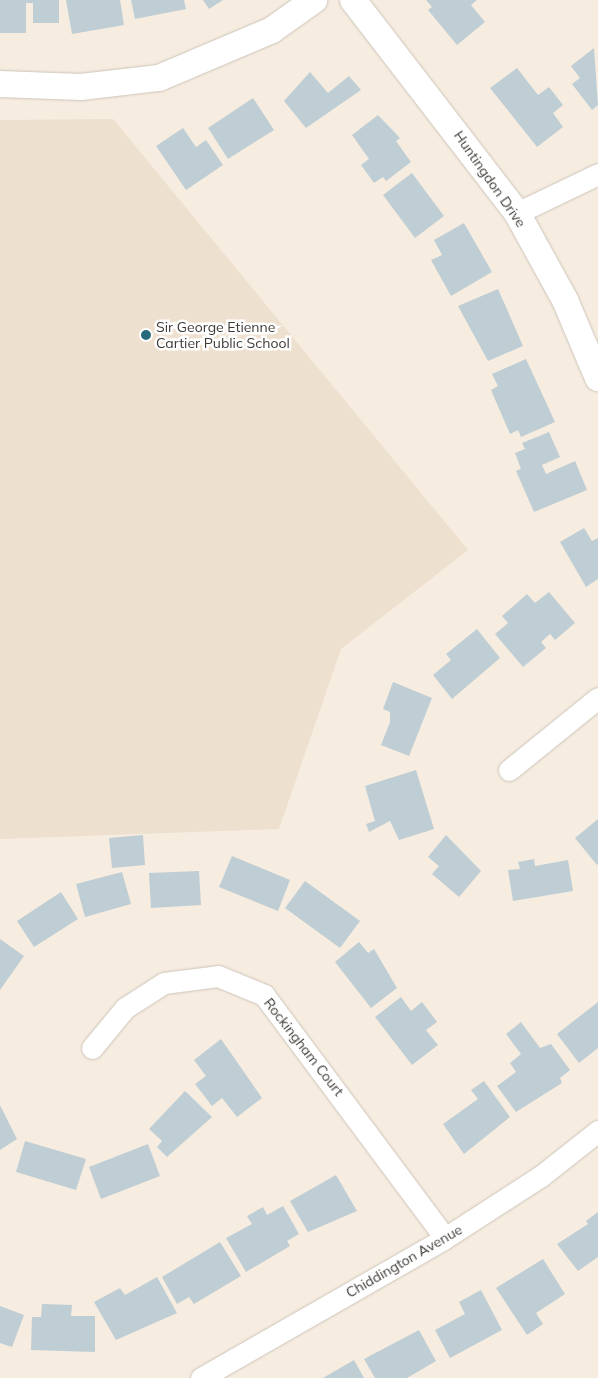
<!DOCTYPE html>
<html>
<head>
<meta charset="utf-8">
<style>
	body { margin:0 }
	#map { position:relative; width:598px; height:1378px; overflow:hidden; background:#f6ece0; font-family:Mulish,sans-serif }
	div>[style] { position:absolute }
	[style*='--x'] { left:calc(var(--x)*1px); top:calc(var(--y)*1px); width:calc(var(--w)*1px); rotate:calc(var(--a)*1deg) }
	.built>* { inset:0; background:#eee0cf }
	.building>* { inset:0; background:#bfced4 }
	.roads { filter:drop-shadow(0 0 1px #cdc4b9) drop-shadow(0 0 1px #cdc4b9) }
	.minor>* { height:21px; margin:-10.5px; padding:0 10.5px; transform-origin:10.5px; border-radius:10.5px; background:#fff }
	.tertiary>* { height:26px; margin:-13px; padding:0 13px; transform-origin:13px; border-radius:13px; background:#fff }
	.dots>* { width:14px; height:14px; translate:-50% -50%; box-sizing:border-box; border:2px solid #fff; border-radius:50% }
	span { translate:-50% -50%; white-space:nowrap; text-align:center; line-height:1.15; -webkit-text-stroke:5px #fff; paint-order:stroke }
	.street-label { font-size:14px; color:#3d3935 }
	.poi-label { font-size:14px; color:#3d3935 }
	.left { translate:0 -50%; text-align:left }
</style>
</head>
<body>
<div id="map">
	<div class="built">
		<div style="clip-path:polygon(113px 119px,468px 550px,341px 649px,279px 829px,0 839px,0 120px)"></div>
	</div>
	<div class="building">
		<div style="clip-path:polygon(0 0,59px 0,59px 23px,33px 23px,33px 3px,26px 3px,26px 33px,0 33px)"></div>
		<div style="clip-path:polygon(66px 0,120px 0,124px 25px,72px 34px)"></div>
		<div style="clip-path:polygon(131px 0,184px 0,186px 9px,135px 19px)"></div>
		<div style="clip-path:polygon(203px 0,223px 0,209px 9px)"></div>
		<div style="clip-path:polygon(426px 0,477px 0,471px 5px,485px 22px,457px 45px,428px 10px,432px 7px)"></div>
		<div style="clip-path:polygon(594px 48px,598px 105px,592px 110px,572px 84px,580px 78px,571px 66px)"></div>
		<div style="clip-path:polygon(517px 68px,538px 95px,549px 87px,563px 105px,553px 113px,563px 127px,537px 147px,490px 88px)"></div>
		<div style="clip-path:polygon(310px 72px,328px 93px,349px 76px,361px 90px,306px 128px,284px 101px)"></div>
		<div style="clip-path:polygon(253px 98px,274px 130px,228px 159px,208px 128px)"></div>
		<div style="clip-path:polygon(378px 115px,400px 138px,396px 141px,411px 162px,386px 181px,383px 177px,374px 183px,361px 165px,369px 159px,352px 135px)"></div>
		<div style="clip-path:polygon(183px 128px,196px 147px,206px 140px,223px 165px,186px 190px,156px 146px)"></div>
		<div style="clip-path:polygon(412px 173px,444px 216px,415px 238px,383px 195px)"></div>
		<div style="clip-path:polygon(464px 223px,492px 272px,451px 296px,431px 260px,442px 255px,434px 240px)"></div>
		<div style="clip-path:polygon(498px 289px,523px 346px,488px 361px,458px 306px)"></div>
		<div style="clip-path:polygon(526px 359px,555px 422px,521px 437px,518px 430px,510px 434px,491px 390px,498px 386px,492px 374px)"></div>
		<div style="clip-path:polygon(549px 432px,560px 457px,542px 465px,546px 474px,575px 461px,587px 490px,534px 512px,516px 471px,521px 469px,515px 453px,525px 449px,522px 443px)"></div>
		<div style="clip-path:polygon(584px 528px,592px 541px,598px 538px,598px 579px,586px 587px,560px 542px)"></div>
		<div style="clip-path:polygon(549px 592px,575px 623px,555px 640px,550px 634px,541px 642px,546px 648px,523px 667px,495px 634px,508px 623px,502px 616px,527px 594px,535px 603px)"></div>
		<div style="clip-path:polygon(477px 629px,500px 658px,452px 699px,433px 675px,451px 660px,446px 654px)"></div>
		<div style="clip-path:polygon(393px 682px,432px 698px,409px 756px,381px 745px,390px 722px,390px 712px,383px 709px)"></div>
		<div style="clip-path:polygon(416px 770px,434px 829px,399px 840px,390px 821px,369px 832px,366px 824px,375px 821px,365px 786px)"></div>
		<div style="clip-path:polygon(598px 819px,598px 864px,597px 865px,575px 838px)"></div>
		<div style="clip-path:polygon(143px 835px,145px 865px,112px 868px,109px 838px)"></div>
		<div style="clip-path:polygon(446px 835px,481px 871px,459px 897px,432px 874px,439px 866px,428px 857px)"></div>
		<div style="clip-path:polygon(232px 856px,290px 880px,278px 911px,219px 887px)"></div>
		<div style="clip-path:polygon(534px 859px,535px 866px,568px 860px,573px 891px,513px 901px,508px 870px,520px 869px,518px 862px)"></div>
		<div style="clip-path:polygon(199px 871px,201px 905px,151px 908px,149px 873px)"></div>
		<div style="clip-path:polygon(122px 872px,131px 904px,85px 917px,76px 884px)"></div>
		<div style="clip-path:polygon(305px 881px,360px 921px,340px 948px,285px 908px)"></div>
		<div style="clip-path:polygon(61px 892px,78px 919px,34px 947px,17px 921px)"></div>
		<div style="clip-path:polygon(0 939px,24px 956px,0 990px)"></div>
		<div style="clip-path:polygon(359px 942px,368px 953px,374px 949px,397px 988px,371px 1008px,335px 962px)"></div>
		<div style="clip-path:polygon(401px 997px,411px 1011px,422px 1002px,437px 1022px,426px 1030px,438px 1045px,412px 1065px,375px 1017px)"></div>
		<div style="clip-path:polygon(598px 1002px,598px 1048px,579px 1063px,557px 1034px)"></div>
		<div style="clip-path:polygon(521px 1022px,540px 1048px,551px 1044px,570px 1070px,560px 1078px,562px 1083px,516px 1112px,497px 1086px,516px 1072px,510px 1063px,521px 1054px,506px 1034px)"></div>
		<div style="clip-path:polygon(221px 1039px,262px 1098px,237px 1117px,222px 1098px,212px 1106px,195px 1084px,206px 1076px,194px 1060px)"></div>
		<div style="clip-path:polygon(484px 1081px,510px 1117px,464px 1154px,443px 1124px,478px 1099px,471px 1090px)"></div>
		<div style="clip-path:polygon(185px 1091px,212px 1117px,167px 1157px,157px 1147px,162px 1141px,149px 1129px)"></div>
		<div style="clip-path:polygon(0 1105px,17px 1139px,0 1150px)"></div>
		<div style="clip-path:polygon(25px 1141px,86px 1159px,76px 1190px,16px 1172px)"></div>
		<div style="clip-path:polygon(148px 1144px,160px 1176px,101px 1199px,89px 1167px)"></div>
		<div style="clip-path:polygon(336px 1175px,357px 1211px,308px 1232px,290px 1201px)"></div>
		<div style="clip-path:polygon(283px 1206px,299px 1234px,287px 1241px,290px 1246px,246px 1272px,226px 1238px,252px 1224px,247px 1216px,263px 1207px,267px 1215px)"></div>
		<div style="clip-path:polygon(598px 1212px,598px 1257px,578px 1271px,557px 1244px,588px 1224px,586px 1221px)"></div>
		<div style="clip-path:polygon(220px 1242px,241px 1276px,194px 1304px,189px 1297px,177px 1304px,162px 1277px)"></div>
		<div style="clip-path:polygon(543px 1259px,565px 1294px,536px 1313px,543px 1324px,527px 1335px,496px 1288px)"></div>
		<div style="clip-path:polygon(157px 1277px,177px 1313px,116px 1340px,94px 1302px,120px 1288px,125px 1295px)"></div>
		<div style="clip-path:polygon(481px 1290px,502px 1330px,450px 1358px,435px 1330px,465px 1314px,459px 1302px)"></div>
		<div style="clip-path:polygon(42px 1304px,72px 1305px,71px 1316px,95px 1316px,95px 1352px,31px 1350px,32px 1317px,41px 1317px)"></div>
		<div style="clip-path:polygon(0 1306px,24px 1315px,12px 1347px,0 1343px)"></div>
		<div style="clip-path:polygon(419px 1330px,436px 1361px,407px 1378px,375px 1378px,364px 1359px)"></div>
		<div style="clip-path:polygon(354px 1360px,364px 1378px,323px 1378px)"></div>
	</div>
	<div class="roads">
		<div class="minor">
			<div style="--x:517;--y:213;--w:90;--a:-25.7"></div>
			<div style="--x:509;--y:770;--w:114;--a:-39"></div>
			<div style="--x:92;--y:1048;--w:52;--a:-50.5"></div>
			<div style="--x:125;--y:1008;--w:46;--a:-32.7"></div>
			<div style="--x:164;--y:983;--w:54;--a:-7.4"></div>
			<div style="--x:218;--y:976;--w:50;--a:22.4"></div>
			<div style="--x:264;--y:995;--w:303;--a:53.3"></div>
			<div style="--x:201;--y:1378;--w:281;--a:-29.8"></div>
			<div style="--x:445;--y:1238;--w:114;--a:-32.9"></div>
			<div style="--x:541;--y:1176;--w:73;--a:-38.3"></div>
		</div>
		<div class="tertiary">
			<div style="--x:353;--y:0;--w:269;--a:52.4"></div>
			<div style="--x:517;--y:213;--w:99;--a:61.1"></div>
			<div style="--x:565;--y:300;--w:85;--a:67.1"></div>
			<div style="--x:0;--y:84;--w:81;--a:2.1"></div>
			<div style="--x:81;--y:87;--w:79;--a:-6.6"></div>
			<div style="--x:159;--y:78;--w:123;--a:-23"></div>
			<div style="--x:272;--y:30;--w:52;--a:-35.5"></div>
		</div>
	</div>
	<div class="dots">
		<div style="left:146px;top:335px;background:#276a7c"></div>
	</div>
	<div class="street-label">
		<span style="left:490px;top:179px;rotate:55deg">Huntingdon Drive</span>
		<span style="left:304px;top:1047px;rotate:52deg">Rockingham Court</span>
		<span style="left:404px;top:1261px;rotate:-30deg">Chiddington Avenue</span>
	</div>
	<div class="poi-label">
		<span class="left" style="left:156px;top:335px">Sir George Etienne<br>Cartier Public School</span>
	</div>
</div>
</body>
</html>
